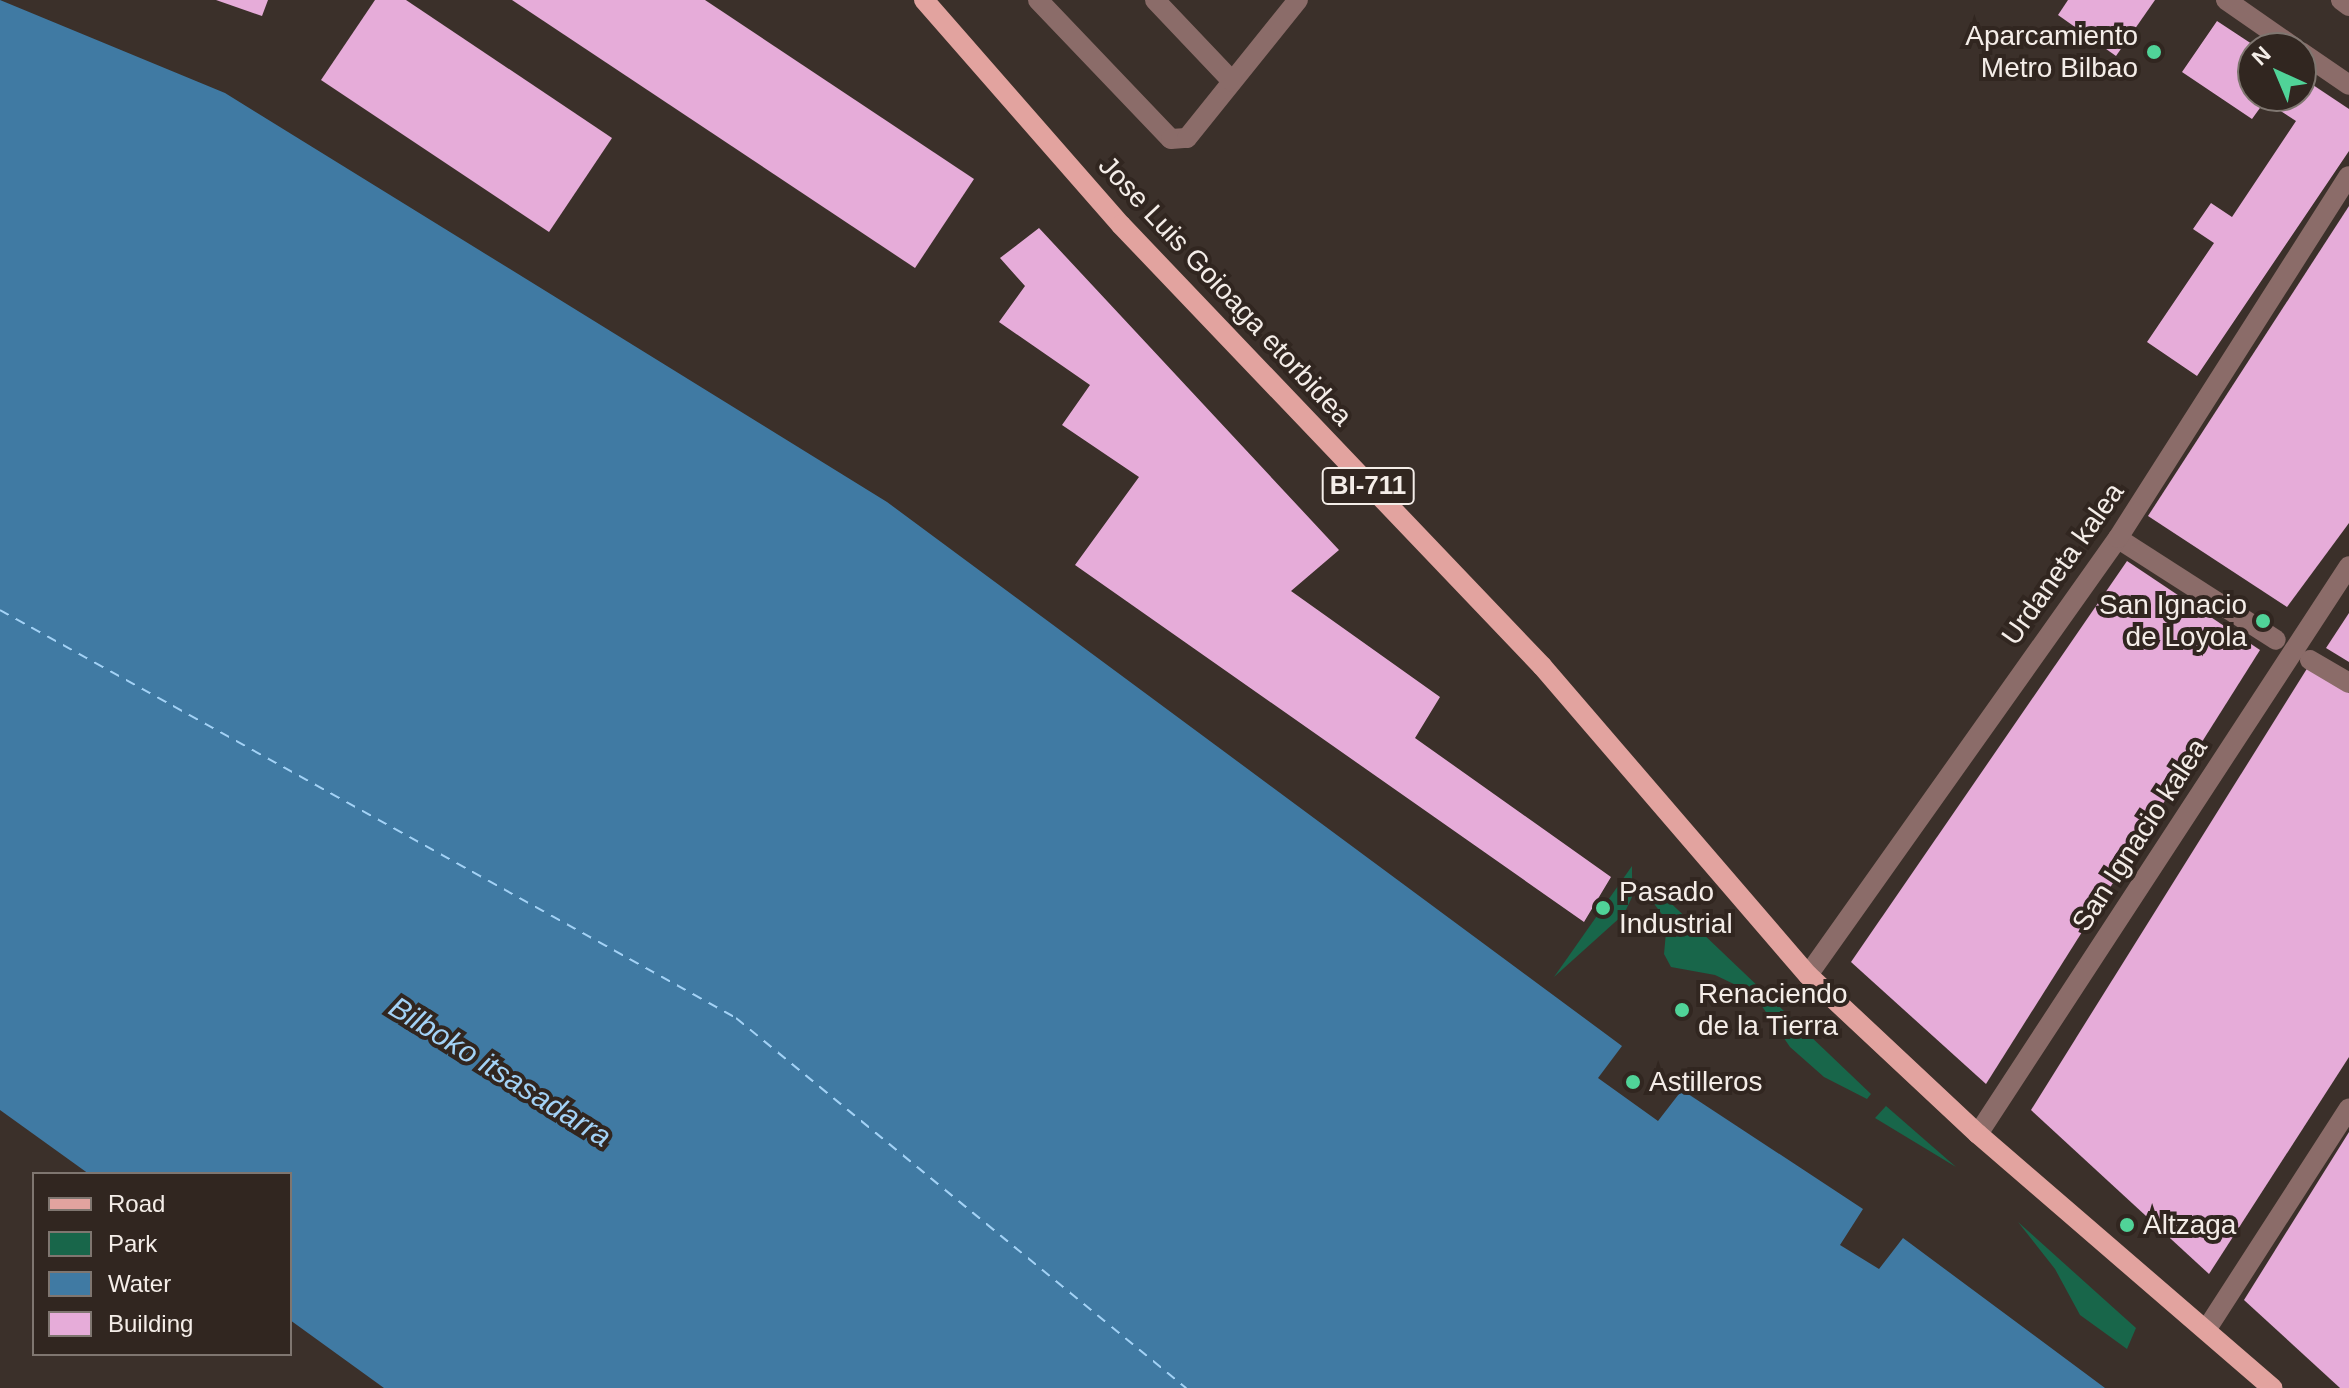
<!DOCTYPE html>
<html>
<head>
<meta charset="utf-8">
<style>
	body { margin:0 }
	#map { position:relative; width:2349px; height:1388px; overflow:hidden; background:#3b302a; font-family:Helvetica,sans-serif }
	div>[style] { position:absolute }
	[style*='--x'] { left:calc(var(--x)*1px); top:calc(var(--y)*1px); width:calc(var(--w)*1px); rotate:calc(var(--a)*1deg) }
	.green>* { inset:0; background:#18664a }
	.water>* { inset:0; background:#407aa3 }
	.ferry>* { height:2px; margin-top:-1px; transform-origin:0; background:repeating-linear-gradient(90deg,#a3d2f6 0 10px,transparent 0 18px) }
	.building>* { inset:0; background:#e6acd9 }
	.minor>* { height:20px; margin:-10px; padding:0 10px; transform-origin:10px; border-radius:10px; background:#8b6c69 }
	.major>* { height:20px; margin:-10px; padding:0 10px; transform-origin:10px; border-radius:10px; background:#e2a39f }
	.dots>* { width:22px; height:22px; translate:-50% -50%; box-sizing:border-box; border:4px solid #312620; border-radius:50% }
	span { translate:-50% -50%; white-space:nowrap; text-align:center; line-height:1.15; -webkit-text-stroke:8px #312620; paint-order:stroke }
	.shield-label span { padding:2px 6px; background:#312620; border:2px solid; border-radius:6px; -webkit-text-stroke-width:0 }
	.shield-label { font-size:26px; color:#f4ede8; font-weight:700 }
	.poi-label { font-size:28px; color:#f4ede8 }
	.right { translate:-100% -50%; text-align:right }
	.left { translate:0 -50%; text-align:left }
	.street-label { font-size:28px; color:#f4ede8 }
	.water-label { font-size:30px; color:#a3d2f6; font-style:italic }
	.legend { position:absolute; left:32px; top:1172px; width:260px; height:184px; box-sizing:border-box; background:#312620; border:2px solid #7f7670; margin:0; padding:10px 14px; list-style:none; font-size:24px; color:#f4ede8 }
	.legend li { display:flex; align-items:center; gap:16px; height:40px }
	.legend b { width:40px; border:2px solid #7f7670 }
	.north { position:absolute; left:2237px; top:32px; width:80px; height:80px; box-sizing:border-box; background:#312620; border:2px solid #7f7670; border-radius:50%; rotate:316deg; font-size:22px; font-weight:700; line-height:32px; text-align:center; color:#f4ede8 }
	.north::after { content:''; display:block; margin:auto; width:28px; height:36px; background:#50d398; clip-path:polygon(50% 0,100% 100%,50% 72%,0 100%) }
</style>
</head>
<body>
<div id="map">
	<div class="green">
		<div style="clip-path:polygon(1632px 866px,1632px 897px,1624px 914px,1554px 977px)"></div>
		<div style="clip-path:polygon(1656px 889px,1871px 1094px,1867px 1099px,1824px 1077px,1790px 1047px,1759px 1002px,1738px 986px,1715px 975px,1671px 967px,1664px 954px,1667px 921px,1652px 901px)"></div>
		<div style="clip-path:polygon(1886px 1106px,1956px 1167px,1875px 1118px)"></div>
		<div style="clip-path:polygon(2018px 1222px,2136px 1328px,2127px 1349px,2080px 1315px,2055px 1269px)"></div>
	</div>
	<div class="water">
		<div style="clip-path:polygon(0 0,225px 93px,887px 502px,1622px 1046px,1598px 1078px,1658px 1121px,1682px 1090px,1863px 1209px,1840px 1245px,1879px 1269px,1903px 1238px,2105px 1388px,384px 1388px,290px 1320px,290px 1174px,89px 1174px,0 1110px)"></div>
	</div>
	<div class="ferry">
		<div style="--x:0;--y:610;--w:842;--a:29"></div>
		<div style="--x:736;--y:1018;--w:583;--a:39.43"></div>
	</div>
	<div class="building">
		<div style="clip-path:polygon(216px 0,268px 0,262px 16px)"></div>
		<div style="clip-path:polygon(375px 0,406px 0,612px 138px,549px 232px,321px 80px)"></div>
		<div style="clip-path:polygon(512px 0,705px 0,974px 179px,915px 268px)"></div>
		<div style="clip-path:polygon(2068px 0,2155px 0,2116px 56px,2058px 15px)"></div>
		<div style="clip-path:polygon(2217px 21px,2258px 48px,2253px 48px,2253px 96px,2301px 96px,2301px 77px,2349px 109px,2349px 151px,2197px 376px,2147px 342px,2214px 243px,2193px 229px,2211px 203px,2232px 217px,2296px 121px,2265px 101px,2252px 119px,2182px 72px)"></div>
		<div style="clip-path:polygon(2349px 206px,2349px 523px,2287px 607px,2148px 516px)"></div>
		<div style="clip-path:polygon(1039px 228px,1339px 550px,1291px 591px,1440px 697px,1415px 738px,1611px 877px,1584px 922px,1075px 565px,1139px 477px,1062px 425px,1090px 385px,999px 322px,1025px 286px,1000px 258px)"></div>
		<div style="clip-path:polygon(2127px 561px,2260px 650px,1986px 1084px,1851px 962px)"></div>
		<div style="clip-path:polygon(2349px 613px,2349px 662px,2326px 648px)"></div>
		<div style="clip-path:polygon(2308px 667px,2349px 693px,2349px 1057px,2209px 1274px,2031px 1110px)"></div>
		<div style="clip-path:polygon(2349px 1132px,2349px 1388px,2340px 1388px,2244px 1300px)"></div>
	</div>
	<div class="minor">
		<div style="--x:1038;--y:0;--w:192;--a:46.3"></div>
		<div style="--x:1171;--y:139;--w:16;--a:-4"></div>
		<div style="--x:1187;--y:138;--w:177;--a:-51.2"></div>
		<div style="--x:1155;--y:0;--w:112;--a:46.5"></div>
		<div style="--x:2226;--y:0;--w:84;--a:34.8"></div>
		<div style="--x:2341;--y:0;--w:10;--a:37"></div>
		<div style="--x:2301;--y:52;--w:58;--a:34.5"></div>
		<div style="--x:2125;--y:543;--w:179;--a:32.7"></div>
		<div style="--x:2310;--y:660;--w:45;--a:30.5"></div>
		<div style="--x:1808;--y:975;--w:536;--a:-54.65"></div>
		<div style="--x:2118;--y:538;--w:429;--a:-57.5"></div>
		<div style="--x:1978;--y:1134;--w:678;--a:-56.85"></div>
		<div style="--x:2208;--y:1327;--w:260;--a:-57.2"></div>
	</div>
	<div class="major">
		<div style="--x:924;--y:0;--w:299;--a:48.8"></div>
		<div style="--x:1121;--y:225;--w:610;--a:46.33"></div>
		<div style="--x:1542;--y:666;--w:408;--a:49.3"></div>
		<div style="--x:1808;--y:975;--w:233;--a:43.1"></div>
		<div style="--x:1978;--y:1134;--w:389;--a:40.8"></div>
	</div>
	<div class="dots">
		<div style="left:2154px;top:52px;background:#50d398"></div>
		<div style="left:2263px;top:621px;background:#50d398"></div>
		<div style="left:1603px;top:908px;background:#50d398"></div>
		<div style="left:1682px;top:1010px;background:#50d398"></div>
		<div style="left:1633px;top:1082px;background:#50d398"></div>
		<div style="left:2127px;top:1225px;background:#50d398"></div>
	</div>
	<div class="shield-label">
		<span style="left:1368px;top:486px">BI-711</span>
	</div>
	<div class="poi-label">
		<span class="right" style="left:2138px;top:52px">Aparcamiento<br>Metro Bilbao</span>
		<span class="right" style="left:2247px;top:621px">San Ignacio<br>de Loyola</span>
		<span class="left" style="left:1619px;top:908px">Pasado<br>Industrial</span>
		<span class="left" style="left:1698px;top:1010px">Renaciendo<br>de la Tierra</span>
		<span class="left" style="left:1649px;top:1082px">Astilleros</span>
		<span class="left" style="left:2143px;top:1225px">Altzaga</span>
	</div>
	<div class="street-label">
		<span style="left:1225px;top:291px;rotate:47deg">Jose Luis Goioaga etorbidea</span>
		<span style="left:2063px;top:564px;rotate:-55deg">Urdaneta kalea</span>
		<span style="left:2140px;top:835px;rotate:-57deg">San Ignacio kalea</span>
	</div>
	<div class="water-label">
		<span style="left:500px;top:1072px;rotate:32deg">Bilboko itsasadarra</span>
	</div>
	<ul class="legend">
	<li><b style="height:10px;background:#e2a39f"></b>Road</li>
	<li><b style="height:22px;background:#18664a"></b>Park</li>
	<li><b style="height:22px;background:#407aa3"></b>Water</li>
	<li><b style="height:22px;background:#e6acd9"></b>Building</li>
	</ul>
	<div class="north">N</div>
</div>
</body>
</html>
